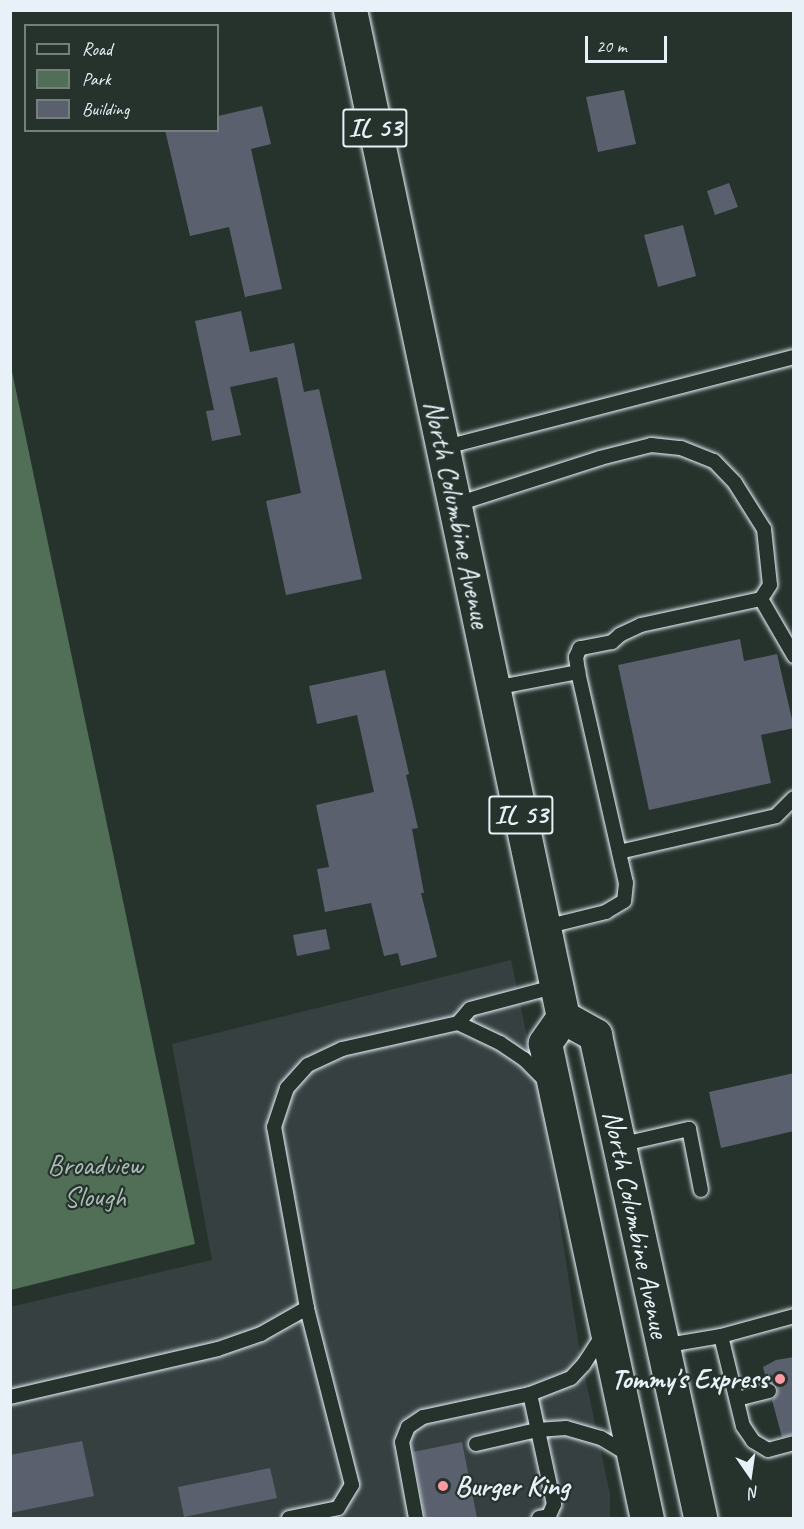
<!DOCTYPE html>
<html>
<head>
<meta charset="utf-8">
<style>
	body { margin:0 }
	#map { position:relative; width:804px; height:1529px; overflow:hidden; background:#26332d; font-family:Caveat,sans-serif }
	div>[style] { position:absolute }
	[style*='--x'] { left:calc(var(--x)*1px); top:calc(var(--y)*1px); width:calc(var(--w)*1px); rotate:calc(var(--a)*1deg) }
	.built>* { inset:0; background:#364040 }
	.green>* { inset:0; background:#516e56 }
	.building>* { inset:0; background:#5b606e }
	.roads { filter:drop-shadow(0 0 2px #e8f1f8) drop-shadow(0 0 2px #e8f1f8) }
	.service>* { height:14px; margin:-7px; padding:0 7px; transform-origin:7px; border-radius:7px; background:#26332d }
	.primary>* { height:33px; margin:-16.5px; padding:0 16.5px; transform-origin:16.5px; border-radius:16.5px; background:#26332d }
	.dots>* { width:16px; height:16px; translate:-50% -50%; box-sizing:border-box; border:3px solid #26332d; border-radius:50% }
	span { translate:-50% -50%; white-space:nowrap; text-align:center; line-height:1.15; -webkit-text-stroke:4.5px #26332d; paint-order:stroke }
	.shield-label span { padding:2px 4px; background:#26332d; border:2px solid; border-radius:4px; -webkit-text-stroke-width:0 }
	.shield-label { font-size:27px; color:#e8f1f8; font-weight:700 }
	.street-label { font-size:28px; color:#e8f1f8 }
	.park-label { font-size:28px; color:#acbdb7 }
	.poi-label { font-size:28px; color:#e8f1f8; font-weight:700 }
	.right { translate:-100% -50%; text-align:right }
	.left { translate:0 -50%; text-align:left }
	.frame { position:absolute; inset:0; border:12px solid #e8f1f8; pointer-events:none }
	.legend { position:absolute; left:24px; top:24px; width:195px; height:108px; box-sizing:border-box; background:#26332d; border:2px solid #747f7e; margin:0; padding:8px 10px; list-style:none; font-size:18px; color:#e8f1f8 }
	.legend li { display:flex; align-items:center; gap:12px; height:30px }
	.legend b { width:30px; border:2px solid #747f7e }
	.north { position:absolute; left:720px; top:1445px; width:60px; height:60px; -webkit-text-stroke:4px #26332d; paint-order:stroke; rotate:167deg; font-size:16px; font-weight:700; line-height:24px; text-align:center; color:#e8f1f8 }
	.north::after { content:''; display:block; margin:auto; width:21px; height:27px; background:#e8f1f8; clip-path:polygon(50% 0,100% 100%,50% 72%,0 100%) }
	.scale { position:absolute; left:585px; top:36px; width:82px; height:27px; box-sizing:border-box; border:3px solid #e8f1f8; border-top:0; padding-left:8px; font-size:18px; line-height:21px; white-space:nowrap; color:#e8f1f8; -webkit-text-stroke:4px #26332d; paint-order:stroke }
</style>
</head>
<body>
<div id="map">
	<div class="built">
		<div style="clip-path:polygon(511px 960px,544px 1118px,580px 1353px,610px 1494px,610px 1518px,11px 1518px,10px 1307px,212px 1260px,172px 1044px)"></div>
	</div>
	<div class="green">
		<div style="clip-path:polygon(10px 362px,195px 1244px,11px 1290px,10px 1290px)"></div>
	</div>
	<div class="building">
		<div style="clip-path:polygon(624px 90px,636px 144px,598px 152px,586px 97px)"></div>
		<div style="clip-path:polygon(262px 106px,271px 144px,251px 149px,282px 289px,245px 297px,229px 227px,190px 236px,165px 130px,218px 130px,218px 116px)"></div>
		<div style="clip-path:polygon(729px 183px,738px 207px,715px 215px,707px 191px)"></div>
		<div style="clip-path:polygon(683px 225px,696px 276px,658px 287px,644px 235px)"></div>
		<div style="clip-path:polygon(241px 311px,250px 352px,294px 343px,304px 392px,319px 389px,362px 579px,286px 595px,266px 501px,301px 493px,277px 377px,230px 387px,241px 435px,212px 441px,206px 411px,214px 410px,195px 321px)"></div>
		<div style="clip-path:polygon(740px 639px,744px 661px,777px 654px,794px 728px,761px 735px,771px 783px,649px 810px,618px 665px)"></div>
		<div style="clip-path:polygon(385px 670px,409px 774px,406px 775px,418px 828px,412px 829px,424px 893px,421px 893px,437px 957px,401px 966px,398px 953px,384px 956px,371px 903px,325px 912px,317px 869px,329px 867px,316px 805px,374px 792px,357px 715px,317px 724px,309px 686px)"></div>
		<div style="clip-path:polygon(326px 929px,330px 949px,297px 956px,293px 935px)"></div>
		<div style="clip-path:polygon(794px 1073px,794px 1131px,721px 1148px,709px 1092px)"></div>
		<div style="clip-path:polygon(794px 1357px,794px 1434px,782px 1437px,772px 1400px,777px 1394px,778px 1388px,772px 1383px,767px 1382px,763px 1367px,776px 1360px)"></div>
		<div style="clip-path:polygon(82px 1441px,94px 1496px,10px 1513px,10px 1455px)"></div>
		<div style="clip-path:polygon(462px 1442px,477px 1518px,425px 1518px,413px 1452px)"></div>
		<div style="clip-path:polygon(270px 1468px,277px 1498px,184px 1517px,178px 1487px)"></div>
	</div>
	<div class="roads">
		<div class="service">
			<div style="--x:442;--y:448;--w:364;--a:-14.5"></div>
			<div style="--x:454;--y:505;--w:153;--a:-17.8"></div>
			<div style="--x:600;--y:458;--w:53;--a:-14.3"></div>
			<div style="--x:651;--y:445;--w:30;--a:6"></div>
			<div style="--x:681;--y:448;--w:35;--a:22"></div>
			<div style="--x:714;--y:461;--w:30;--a:46"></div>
			<div style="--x:735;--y:483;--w:54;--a:57.8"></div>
			<div style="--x:764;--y:529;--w:56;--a:83.9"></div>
			<div style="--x:770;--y:585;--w:17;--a:123"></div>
			<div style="--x:761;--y:599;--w:123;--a:167.8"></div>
			<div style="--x:641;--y:625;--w:23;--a:155"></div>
			<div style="--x:620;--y:635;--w:11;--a:139"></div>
			<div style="--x:612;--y:642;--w:33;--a:169"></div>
			<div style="--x:580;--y:648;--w:10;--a:114"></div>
			<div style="--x:576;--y:657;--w:15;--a:82"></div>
			<div style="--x:578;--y:672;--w:216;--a:77.2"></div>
			<div style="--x:626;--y:883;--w:18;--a:96"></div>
			<div style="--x:624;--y:901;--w:21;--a:149"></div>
			<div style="--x:606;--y:912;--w:63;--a:166.2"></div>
			<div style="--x:761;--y:599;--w:66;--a:59.9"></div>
			<div style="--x:494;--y:688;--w:86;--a:-10.8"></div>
			<div style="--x:619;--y:852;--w:161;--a:-12.9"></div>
			<div style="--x:776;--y:816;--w:25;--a:-45"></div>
			<div style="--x:458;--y:1023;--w:18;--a:-49"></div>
			<div style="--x:470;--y:1009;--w:90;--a:-14.8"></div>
			<div style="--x:619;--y:1145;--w:72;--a:-12.9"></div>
			<div style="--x:689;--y:1129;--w:62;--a:78.9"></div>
			<div style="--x:721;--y:1336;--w:93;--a:76.3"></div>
			<div style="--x:743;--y:1426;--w:18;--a:56"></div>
			<div style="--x:753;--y:1441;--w:17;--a:31"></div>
			<div style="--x:768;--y:1450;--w:27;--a:-15"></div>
			<div style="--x:662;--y:1346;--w:60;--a:-9.6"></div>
			<div style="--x:721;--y:1336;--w:76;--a:-15.3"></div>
			<div style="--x:530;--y:1394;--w:113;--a:77.7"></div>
			<div style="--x:554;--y:1504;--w:13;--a:113"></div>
			<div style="--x:549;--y:1516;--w:10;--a:169"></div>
			<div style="--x:10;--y:1397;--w:213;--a:-13"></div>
			<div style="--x:218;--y:1349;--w:46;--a:-19.2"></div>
			<div style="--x:261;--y:1334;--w:53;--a:-29.5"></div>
			<div style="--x:307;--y:1308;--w:184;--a:-100.3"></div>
			<div style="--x:274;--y:1127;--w:41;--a:-71.6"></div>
			<div style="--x:287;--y:1088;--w:31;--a:-48"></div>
			<div style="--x:308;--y:1065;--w:38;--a:-25"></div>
			<div style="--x:342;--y:1049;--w:119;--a:-12.6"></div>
			<div style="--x:458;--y:1023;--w:47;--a:25.5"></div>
			<div style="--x:500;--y:1043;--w:29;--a:34"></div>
			<div style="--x:524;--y:1059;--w:30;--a:45"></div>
			<div style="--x:737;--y:1399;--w:33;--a:-14"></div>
			<div style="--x:476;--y:1444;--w:63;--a:-12.9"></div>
			<div style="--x:537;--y:1430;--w:29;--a:-4"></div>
			<div style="--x:566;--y:1428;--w:36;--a:16"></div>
			<div style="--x:601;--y:1438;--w:35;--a:31"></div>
			<div style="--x:289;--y:1518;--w:50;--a:-11.5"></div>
			<div style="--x:338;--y:1508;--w:27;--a:-59"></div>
			<div style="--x:352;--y:1485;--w:183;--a:-104.3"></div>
			<div style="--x:416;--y:1518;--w:77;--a:-100.4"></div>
			<div style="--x:402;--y:1442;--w:16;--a:-68"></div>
			<div style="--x:408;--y:1427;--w:18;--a:-34"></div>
			<div style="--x:423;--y:1417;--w:109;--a:-12.1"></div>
			<div style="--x:530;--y:1394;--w:44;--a:-21.3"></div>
			<div style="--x:571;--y:1378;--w:19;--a:-47"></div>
			<div style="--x:584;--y:1364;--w:35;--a:-57"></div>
		</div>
		<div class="primary">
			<div style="--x:350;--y:10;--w:1029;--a:78.06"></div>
			<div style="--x:563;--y:1017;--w:32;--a:125"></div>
			<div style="--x:545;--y:1043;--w:486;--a:77.9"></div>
			<div style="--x:563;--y:1017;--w:37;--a:29"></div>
			<div style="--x:595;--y:1035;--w:494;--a:77.7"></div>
		</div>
	</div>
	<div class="dots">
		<div style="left:780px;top:1379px;background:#ff9aa2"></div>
		<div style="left:443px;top:1486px;background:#ff9aa2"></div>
	</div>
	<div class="shield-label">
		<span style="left:375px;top:128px">IL 53</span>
		<span style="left:521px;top:815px">IL 53</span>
	</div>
	<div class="street-label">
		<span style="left:457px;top:514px;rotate:78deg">North Columbine Avenue</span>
		<span style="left:636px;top:1224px;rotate:78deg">North Columbine Avenue</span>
	</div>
	<div class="park-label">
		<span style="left:95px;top:1181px">Broadview<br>Slough</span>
	</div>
	<div class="poi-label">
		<span class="right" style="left:768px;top:1379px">Tommy's Express</span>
		<span class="left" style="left:455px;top:1486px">Burger King</span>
	</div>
	<div class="frame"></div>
	<ul class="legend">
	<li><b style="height:8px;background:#26332d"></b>Road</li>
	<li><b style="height:16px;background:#516e56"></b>Park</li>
	<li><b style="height:16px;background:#5b606e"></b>Building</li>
	</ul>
	<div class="north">N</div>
	<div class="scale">20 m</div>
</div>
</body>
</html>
